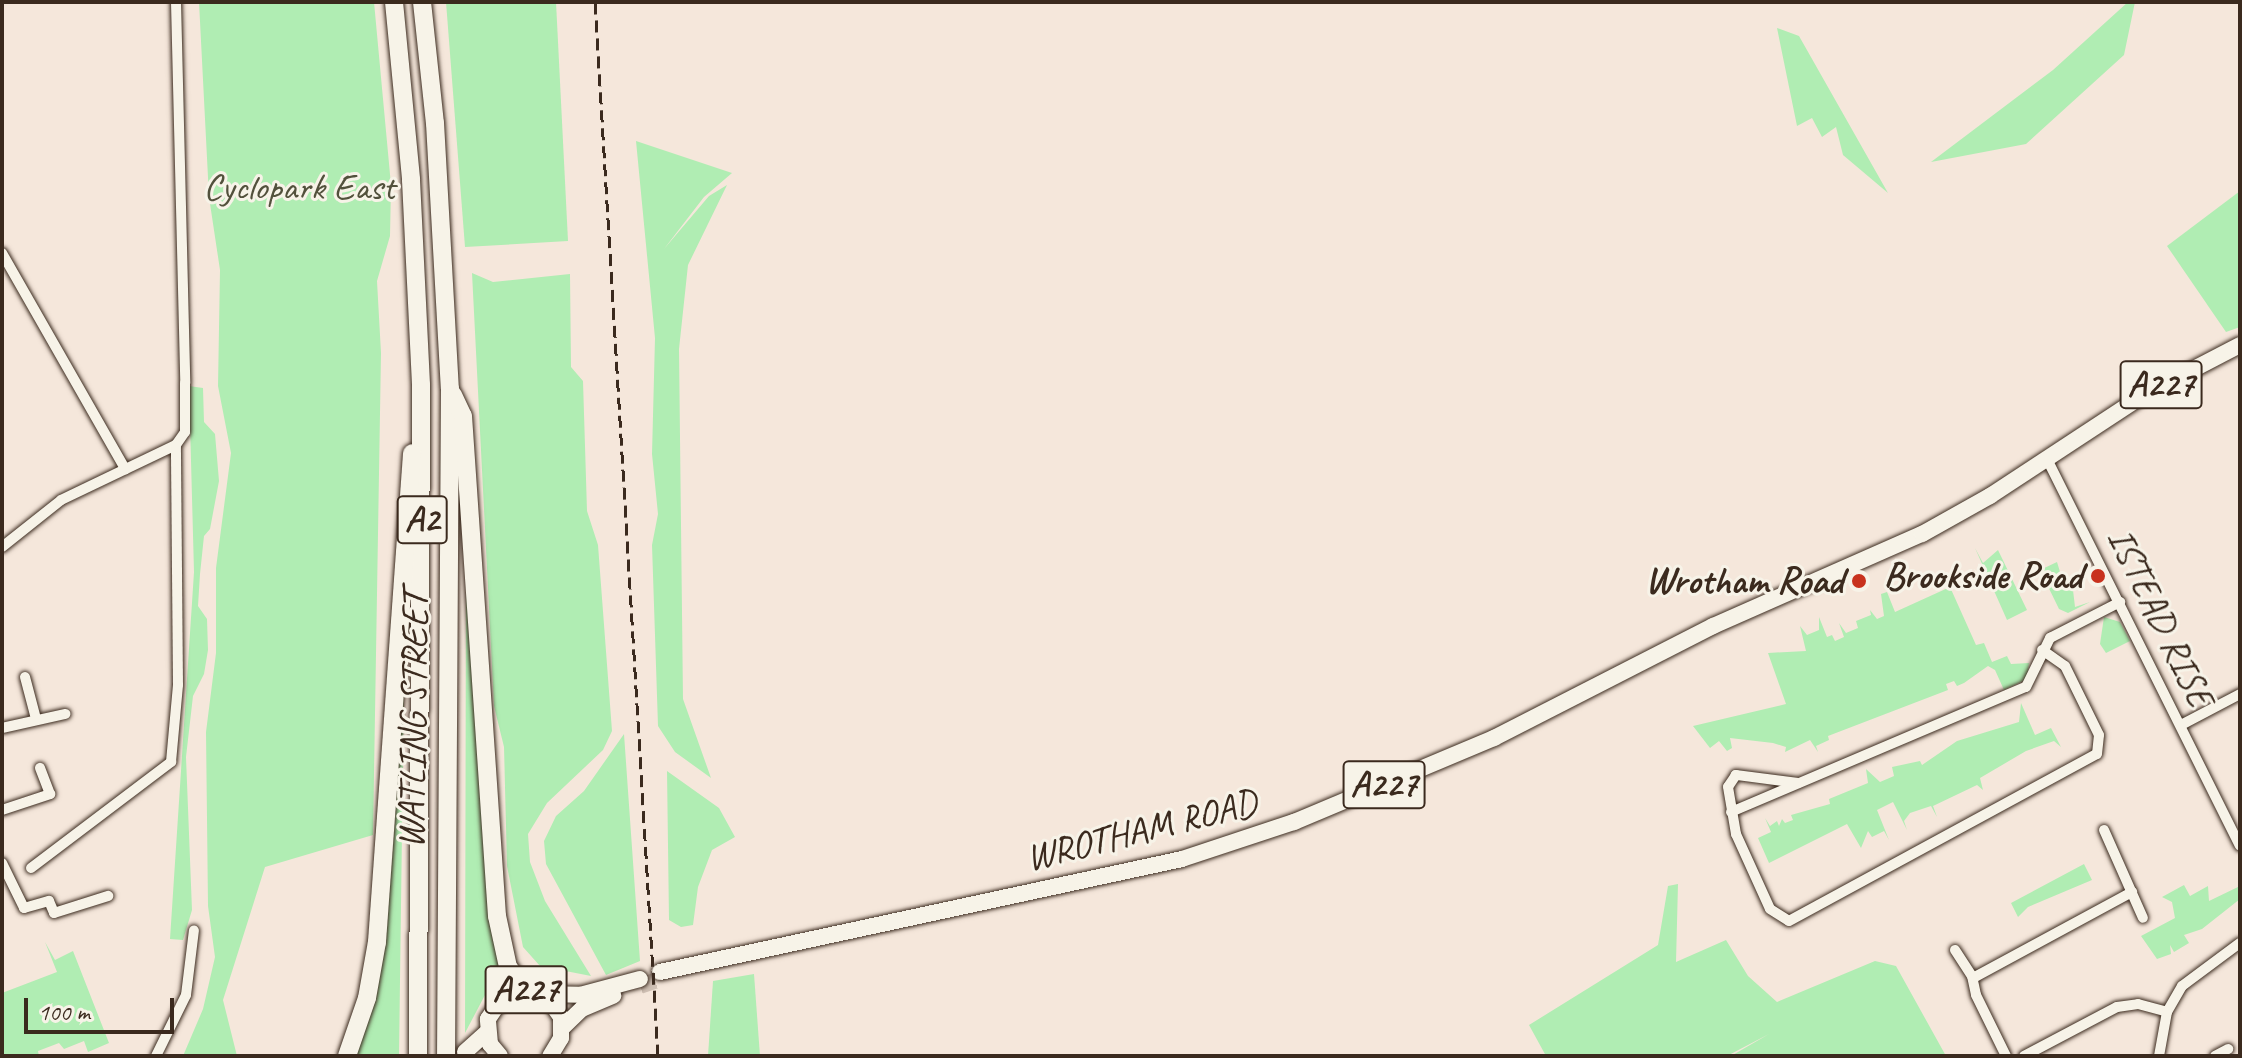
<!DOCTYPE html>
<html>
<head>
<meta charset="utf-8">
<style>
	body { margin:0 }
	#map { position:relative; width:2242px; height:1058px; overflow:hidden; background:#f5e7db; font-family:Caveat,sans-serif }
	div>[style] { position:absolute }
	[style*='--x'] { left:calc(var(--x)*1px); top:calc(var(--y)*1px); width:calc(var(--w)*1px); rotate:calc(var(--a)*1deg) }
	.green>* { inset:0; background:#b0edb3 }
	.primary-tunnel>* { height:16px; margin-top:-8px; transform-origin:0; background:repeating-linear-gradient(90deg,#d0c1b5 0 16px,transparent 0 24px) }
	.roads { filter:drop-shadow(0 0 2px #3b2a1e) drop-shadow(0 0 2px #3b2a1e) }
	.street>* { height:10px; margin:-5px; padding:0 5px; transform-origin:5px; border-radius:5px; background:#f7f3e8 }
	.primary>* { height:16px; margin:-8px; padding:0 8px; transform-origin:8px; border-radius:8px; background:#f7f3e8 }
	.highway>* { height:18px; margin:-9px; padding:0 9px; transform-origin:9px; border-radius:9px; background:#f7f3e8 }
	.rail>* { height:3px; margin-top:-1.5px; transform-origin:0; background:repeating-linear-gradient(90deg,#3b2a1e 0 12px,transparent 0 18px) }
	.dots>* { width:22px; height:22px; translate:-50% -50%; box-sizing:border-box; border:4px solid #f7f3e8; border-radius:50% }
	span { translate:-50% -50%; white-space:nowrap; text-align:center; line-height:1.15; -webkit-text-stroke:6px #f7f3e8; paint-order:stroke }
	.shield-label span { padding:2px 6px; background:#f7f3e8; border:2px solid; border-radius:6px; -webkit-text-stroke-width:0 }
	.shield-label { font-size:36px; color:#3b2a1e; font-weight:700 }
	.park-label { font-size:38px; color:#52513c }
	.poi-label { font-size:38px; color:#3b2a1e; font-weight:700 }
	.right { translate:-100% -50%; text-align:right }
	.street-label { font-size:38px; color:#3b2a1e }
	.frame { position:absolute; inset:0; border:4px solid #3b2a1e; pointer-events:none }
	.scale { position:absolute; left:24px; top:998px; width:150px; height:36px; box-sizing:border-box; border:4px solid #3b2a1e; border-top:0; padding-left:10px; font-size:24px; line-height:28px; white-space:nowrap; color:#3b2a1e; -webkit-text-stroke:6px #f7f3e8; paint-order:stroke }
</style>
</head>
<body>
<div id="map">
	<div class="green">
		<div style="clip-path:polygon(199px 2px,374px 2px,391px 185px,390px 236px,377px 281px,381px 353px,373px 835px,265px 867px,223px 1000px,237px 1056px,183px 1056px,203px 1009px,215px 957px,208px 906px,206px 732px,216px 653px,216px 568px,231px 453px,218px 386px,220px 270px,209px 197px)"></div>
		<div style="clip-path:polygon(446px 2px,556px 2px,568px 241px,465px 247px)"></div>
		<div style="clip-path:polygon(2128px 2px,2135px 2px,2124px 55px,2026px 144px,1931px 162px,2053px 70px)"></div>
		<div style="clip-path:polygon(1777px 28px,1799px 36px,1888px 193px,1843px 155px,1836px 127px,1822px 137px,1812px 118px,1797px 126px)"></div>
		<div style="clip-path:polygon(636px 141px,732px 173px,704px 197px,664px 249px,709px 196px,727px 185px,688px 265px,679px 349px,683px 699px,711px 778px,675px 752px,658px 726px,652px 545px,658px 514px,652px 454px,655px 338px)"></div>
		<div style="clip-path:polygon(2240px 191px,2240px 327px,2226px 332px,2167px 246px)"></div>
		<div style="clip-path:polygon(472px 273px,493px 282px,570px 274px,571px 367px,583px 381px,587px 511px,598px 545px,612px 731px,603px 750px,547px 803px,528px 834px,530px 862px,545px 901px,591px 976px,540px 966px,523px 947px,507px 866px,504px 747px,494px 706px)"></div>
		<div style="clip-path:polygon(189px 386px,203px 388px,204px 422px,215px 434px,219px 481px,210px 529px,204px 536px,200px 574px,198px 606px,207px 619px,208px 650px,204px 674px,193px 696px,186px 757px,192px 910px,183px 940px,170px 939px,194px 572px)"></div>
		<div style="clip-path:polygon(1975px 548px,1983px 563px,1998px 550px,2027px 610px,2007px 620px)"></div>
		<div style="clip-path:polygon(466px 562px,497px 940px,505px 978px,485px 995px,465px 1033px)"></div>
		<div style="clip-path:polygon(2057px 562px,2064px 585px,2073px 590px,2075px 607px,2090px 602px,2068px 613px,2059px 609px,2040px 570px)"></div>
		<div style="clip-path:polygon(1950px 587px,1976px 645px,1984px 643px,1992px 662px,2007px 656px,2011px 664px,2029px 663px,2027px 679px,2004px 690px,1995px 670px,1988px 666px,1964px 683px,1957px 686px,1954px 681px,1946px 684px,1948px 690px,1828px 736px,1829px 740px,1816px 746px,1818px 752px,1810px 740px,1785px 752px,1786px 747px,1773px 743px,1730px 738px,1732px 748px,1727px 751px,1719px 741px,1710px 748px,1693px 726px,1786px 704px,1768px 653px,1806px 651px,1800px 626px,1807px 635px,1819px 630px,1819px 617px,1827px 637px,1832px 635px,1835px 641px,1844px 637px,1839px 623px,1846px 633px,1858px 628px,1856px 621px,1871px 615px,1870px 610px,1877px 619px,1884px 616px,1881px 594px,1887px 592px,1895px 612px)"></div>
		<div style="clip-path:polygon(2104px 617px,2120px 622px,2130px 641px,2106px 653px,2100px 644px)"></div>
		<div style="clip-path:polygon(404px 683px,399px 1056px,350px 1056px,357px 1039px)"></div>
		<div style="clip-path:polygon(2021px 703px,2035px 735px,2051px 728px,2061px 747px,2054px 741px,2026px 751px,1980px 778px,1983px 790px,1977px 785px,1933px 806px,1937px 817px,1931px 806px,1910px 813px,1904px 821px,1907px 830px,1893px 802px,1877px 810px,1889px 840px,1884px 831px,1872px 837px,1868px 831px,1861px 848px,1847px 824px,1769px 863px,1758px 838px,1771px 832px,1765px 818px,1770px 826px,1777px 821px,1779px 826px,1782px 819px,1785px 823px,1793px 820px,1791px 815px,1830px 804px,1829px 799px,1868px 783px,1866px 769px,1880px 782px,1894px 776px,1892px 767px,1920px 761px,1922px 765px,1957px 741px,2019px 722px)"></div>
		<div style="clip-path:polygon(624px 734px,640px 961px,606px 975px,546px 864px,544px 841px,556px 816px,584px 791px)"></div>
		<div style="clip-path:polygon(667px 771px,719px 808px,735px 837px,712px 850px,698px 887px,693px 925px,681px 927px,669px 920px)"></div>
		<div style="clip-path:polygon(2084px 864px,2092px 880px,2028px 907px,2018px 917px,2011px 903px)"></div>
		<div style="clip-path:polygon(1678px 884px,1676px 962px,1726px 940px,1748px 976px,1777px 1002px,1875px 961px,1896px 966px,1946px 1056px,1731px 1056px,1769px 1034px,1727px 1056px,1546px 1056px,1529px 1025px,1658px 945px,1668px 886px)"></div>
		<div style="clip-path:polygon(2184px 885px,2190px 896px,2208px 886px,2209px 901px,2240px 886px,2240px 899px,2202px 929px,2184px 935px,2189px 943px,2174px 952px,2170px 945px,2171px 954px,2157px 959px,2141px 936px,2175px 918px,2172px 902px,2162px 897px)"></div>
		<div style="clip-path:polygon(45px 942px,55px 960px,73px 951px,109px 1043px,88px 1052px,84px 1041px,64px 1049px,59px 1043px,38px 1051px,39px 1056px,2px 1056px,2px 993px,57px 972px)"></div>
		<div style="clip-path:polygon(754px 974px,760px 1056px,708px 1056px,713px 981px)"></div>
	</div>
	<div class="primary-tunnel">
		<div style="--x:640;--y:986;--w:21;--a:-19"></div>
	</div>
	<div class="roads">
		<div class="street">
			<div style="--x:176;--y:2;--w:381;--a:88.6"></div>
			<div style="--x:185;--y:383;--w:49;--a:90"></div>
			<div style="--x:185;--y:432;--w:16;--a:125"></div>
			<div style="--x:2;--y:253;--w:249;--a:60.3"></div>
			<div style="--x:2047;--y:459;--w:432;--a:63.5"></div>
			<div style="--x:2;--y:547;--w:75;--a:-38.5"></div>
			<div style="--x:61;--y:500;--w:127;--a:-25.6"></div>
			<div style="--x:25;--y:677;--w:43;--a:75.3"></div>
			<div style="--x:2181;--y:725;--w:67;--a:-27.7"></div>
			<div style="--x:2;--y:728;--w:65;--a:-12.5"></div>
			<div style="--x:1798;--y:783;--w:63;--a:-172.6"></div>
			<div style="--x:1736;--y:775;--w:14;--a:124"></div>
			<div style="--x:1728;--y:787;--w:48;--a:80.3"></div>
			<div style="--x:1736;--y:834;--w:82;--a:65.6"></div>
			<div style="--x:1770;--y:909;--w:22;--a:32"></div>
			<div style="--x:1789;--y:921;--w:350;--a:-28.5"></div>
			<div style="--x:2097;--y:754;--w:19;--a:-84"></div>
			<div style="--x:2099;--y:735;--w:77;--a:-116.2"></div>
			<div style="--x:2065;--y:666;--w:28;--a:-145"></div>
			<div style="--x:2;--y:810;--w:51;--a:-18.4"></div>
			<div style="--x:50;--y:794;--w:28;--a:-111"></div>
			<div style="--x:1731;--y:812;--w:320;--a:-23"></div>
			<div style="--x:2026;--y:687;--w:55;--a:-63.9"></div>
			<div style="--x:2050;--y:638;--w:79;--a:-27.2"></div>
			<div style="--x:2104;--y:830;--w:96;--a:66.1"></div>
			<div style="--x:2;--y:863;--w:50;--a:63.9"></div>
			<div style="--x:24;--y:908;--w:26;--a:-16"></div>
			<div style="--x:49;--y:901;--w:13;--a:67"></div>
			<div style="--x:54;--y:913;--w:57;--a:-17.5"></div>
			<div style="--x:31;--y:868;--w:176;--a:-37.1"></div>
			<div style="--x:171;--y:762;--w:77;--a:-84.8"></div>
			<div style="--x:178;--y:685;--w:240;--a:-90.5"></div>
			<div style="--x:1955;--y:950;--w:31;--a:57"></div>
			<div style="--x:1972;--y:976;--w:19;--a:78"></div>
			<div style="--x:1976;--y:995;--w:68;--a:63.8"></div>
			<div style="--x:1973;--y:978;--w:181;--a:-28.4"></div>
			<div style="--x:156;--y:1056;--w:68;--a:-63.8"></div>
			<div style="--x:186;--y:995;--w:65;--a:-83"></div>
			<div style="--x:2024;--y:1056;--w:105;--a:-27.8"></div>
			<div style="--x:2117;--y:1007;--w:21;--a:-8"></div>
			<div style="--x:2138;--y:1004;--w:30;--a:15"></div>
			<div style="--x:2159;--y:1056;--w:45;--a:-79.7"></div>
			<div style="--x:2167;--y:1012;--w:30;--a:-60"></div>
			<div style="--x:2182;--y:986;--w:72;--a:-36.6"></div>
			<div style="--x:2215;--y:1056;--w:15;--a:-28"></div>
		</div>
		<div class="primary">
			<div style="--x:660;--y:972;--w:534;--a:-12.21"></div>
			<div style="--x:1182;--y:859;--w:118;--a:-18.3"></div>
			<div style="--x:1294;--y:822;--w:217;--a:-22.8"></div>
			<div style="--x:1494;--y:738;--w:246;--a:-27.1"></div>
			<div style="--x:1713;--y:626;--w:228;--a:-23.8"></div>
			<div style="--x:1922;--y:534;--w:78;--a:-29.2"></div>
			<div style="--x:1990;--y:496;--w:182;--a:-33.3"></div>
			<div style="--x:2142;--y:396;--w:110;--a:-27.5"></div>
			<div style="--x:541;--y:994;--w:39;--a:1"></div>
			<div style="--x:580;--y:995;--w:62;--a:-14.9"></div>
			<div style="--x:562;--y:1028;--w:28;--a:-44"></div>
			<div style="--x:582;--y:1009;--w:34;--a:-23"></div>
			<div style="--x:465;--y:1052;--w:30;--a:-42"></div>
			<div style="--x:500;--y:1056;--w:16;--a:-130"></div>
			<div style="--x:490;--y:1044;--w:25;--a:-95"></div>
			<div style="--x:488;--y:1019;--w:25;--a:-56"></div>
			<div style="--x:502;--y:998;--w:25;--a:-18"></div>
			<div style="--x:526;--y:990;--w:25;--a:23"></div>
			<div style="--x:549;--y:1000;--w:21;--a:55"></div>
			<div style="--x:561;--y:1017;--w:21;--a:90"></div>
			<div style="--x:561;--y:1038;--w:21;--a:121"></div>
		</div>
		<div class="highway">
			<div style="--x:394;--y:2;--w:179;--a:84.5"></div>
			<div style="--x:411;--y:180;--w:205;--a:87.2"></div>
			<div style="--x:421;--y:385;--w:671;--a:90.26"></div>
			<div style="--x:422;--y:2;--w:122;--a:83.9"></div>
			<div style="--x:435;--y:123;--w:266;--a:86.8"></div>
			<div style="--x:450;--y:389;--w:667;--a:90.34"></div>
			<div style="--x:453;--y:395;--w:23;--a:65"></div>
			<div style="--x:463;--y:416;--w:501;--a:86.11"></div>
			<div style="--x:497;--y:916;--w:52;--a:77.8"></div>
			<div style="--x:508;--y:967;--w:29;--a:52"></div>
			<div style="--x:347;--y:1056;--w:61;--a:-71"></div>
			<div style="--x:367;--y:998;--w:57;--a:-79.9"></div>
			<div style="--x:377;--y:942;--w:490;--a:-85.9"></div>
		</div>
	</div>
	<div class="rail">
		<div style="--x:595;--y:2;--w:1056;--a:86.58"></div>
	</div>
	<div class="dots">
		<div style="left:2098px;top:576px;background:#c8321e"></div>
		<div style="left:1859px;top:581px;background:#c8321e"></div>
	</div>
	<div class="shield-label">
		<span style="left:2161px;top:385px">A227</span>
		<span style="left:422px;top:520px">A2</span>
		<span style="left:1384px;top:785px">A227</span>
		<span style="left:526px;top:990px">A227</span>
	</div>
	<div class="park-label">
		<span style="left:299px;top:187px">Cyclopark East</span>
	</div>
	<div class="poi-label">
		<span class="right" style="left:2082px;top:576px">Brookside Road</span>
		<span class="right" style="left:1843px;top:581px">Wrotham Road</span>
	</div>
	<div class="street-label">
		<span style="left:2161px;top:617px;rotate:64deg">ISTEAD RISE</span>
		<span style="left:413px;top:720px;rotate:-89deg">WATLING STREET</span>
		<span style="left:1141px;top:830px;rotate:-14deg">WROTHAM ROAD</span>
	</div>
	<div class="frame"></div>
	<div class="scale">100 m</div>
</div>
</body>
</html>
